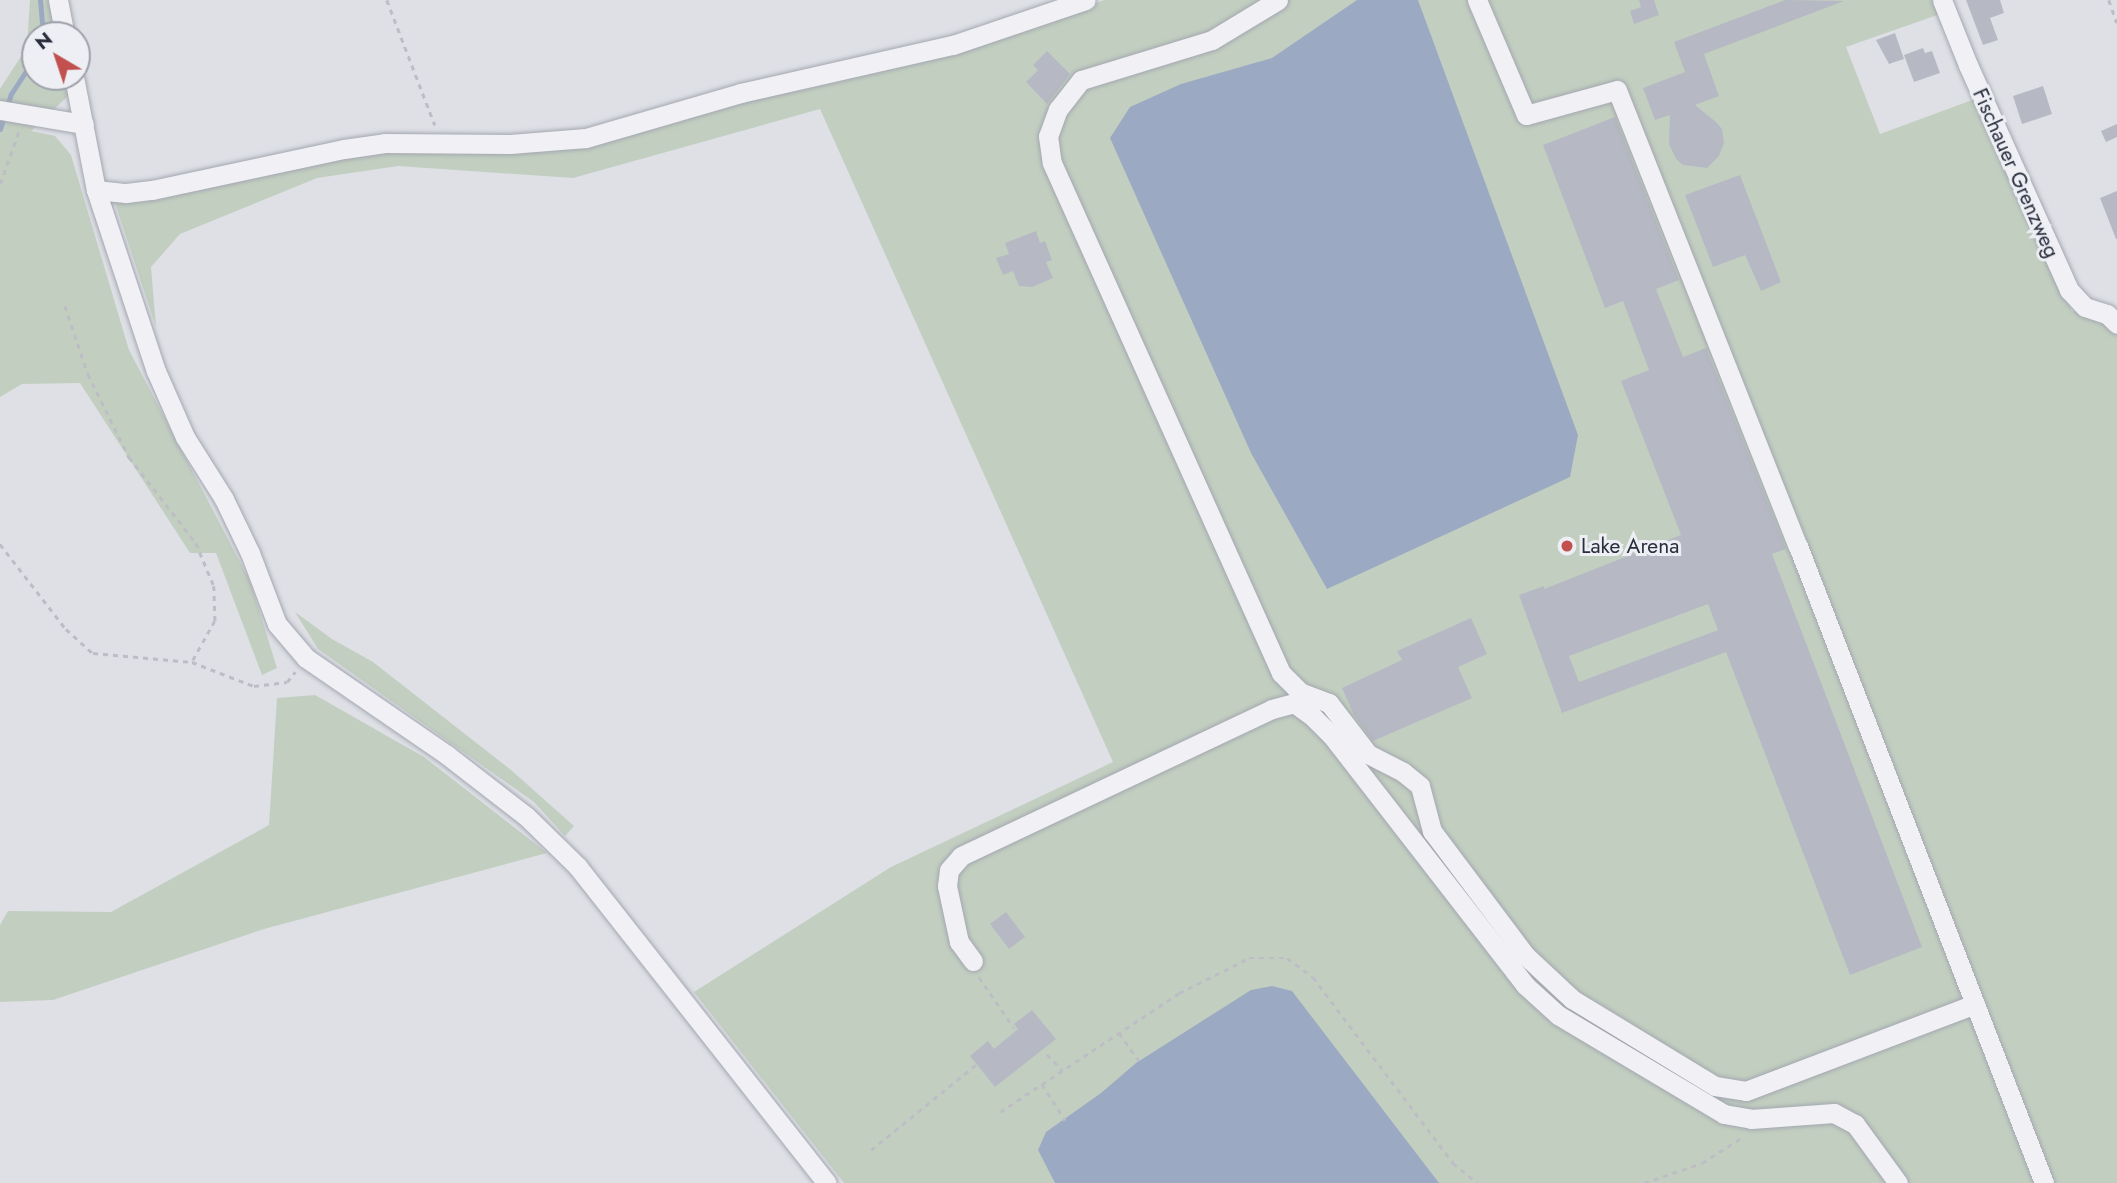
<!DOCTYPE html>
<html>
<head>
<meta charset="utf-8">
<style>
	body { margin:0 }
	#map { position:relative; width:2117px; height:1183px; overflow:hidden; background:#dee0e6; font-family:Jost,sans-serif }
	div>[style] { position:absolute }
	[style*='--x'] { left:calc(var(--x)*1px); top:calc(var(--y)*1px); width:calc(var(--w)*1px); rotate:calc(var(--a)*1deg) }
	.green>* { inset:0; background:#c2cfc0 }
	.water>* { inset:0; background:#9ca9c3 }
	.stream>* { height:5px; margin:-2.5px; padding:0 2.5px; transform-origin:2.5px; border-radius:2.5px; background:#9ca9c3 }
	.building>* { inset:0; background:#b6b9c3 }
	.path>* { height:2.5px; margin-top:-1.25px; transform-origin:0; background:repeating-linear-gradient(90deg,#bdbec5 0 5px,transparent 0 10px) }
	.roads { filter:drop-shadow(0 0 2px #a4a7b0) drop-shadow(0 0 2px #a4a7b0) }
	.minor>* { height:19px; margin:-9.5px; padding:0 9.5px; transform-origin:9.5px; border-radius:9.5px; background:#f1f1f5 }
	.dots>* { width:19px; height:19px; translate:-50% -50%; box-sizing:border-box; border:4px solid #edeff4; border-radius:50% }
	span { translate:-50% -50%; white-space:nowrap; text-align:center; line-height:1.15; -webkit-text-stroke:6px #edeff4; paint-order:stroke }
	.street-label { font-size:21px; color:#292d3c }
	.poi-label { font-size:21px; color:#292d3c }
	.left { translate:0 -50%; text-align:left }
	.north { position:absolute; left:21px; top:21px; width:70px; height:70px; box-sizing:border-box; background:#edeff4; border:2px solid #9fa1aa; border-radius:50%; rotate:321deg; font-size:19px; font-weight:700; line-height:28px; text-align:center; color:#292d3c }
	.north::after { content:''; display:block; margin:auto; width:24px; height:32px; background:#c1504e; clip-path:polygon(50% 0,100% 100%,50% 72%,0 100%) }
</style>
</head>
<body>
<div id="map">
	<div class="green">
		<div style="clip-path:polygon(30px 0,49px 0,56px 35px,35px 35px,35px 77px,65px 77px,69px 95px,31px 131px,55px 136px,71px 155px,129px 350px,250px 581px,277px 668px,262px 675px,216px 553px,190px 553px,80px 383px,22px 384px,0 397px,0 89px,27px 47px)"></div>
		<div style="clip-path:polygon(1104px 0,1938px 0,1943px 13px,1846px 47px,1880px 134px,1975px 99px,2072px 311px,2094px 317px,2117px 331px,2117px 1183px,844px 1183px,694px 992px,891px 867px,1113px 762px,820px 109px,573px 178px,398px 166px,317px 178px,180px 234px,151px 267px,156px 327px,114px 200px,360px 153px,460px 148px,574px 149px,1066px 15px)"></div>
		<div style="clip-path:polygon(295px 612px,332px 639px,373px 662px,511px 770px,574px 826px,565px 836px,534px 802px,318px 649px)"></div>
		<div style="clip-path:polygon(315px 695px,424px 757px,547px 853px,264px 929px,53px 1000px,0 1002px,0 925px,8px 911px,111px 912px,269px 825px,277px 698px)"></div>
	</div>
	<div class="water">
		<div style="clip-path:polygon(1357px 0,1418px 0,1578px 435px,1570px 477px,1327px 589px,1251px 453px,1110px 138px,1130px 107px,1181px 84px,1272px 58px)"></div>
		<div style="clip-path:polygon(1272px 986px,1292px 991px,1439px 1183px,1055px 1183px,1038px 1150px,1046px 1132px,1101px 1093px,1136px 1063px,1251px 990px)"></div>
	</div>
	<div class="stream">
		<div style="--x:40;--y:0;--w:35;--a:85"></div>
		<div style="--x:7;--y:106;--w:13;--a:-72"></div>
		<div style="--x:11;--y:94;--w:44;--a:-57"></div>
		<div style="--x:0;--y:129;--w:14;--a:-73"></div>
	</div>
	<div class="building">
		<div style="clip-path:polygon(1639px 0,1654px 0,1659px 15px,1634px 24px,1630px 11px,1641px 7px)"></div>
		<div style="clip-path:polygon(1785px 0,1844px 1px,1704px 54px,1719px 96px,1695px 105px,1716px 122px,1722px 129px,1724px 143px,1719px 156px,1707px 168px,1683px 165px,1676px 159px,1669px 144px,1670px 115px,1655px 120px,1643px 88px,1685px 72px,1674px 42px)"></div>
		<div style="clip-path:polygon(1966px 0,2000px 0,2004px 13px,1990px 18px,1998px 40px,1983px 45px)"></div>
		<div style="clip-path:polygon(1895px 33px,1904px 59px,1889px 64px,1876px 40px)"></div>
		<div style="clip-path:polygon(1923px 48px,1925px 53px,1932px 51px,1940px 73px,1914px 82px,1904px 55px)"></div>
		<div style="clip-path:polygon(1047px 51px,1070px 74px,1047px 104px,1026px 82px,1038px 70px,1033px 65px)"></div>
		<div style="clip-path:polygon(2043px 86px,2052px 114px,2022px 124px,2013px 96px)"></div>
		<div style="clip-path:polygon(evenodd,1615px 117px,1679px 280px,1656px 289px,1683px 357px,1706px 348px,1786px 549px,1772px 554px,1922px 947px,1850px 975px,1726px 652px,1562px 713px,1519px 595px,1544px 586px,1544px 589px,1681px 535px,1621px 381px,1649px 370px,1623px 301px,1605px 308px,1543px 145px,1615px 117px,1708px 604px,1718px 630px,1579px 682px,1569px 656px,1708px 604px)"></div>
		<div style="clip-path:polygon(2117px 124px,2117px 137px,2106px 142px,2101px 131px)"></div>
		<div style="clip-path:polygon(1740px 175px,1781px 282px,1761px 291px,1745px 255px,1713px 267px,1685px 195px)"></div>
		<div style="clip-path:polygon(2117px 191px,2117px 239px,2116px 239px,2100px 198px)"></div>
		<div style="clip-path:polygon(1036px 231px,1040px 243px,1045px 241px,1052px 260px,1046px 262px,1053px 278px,1032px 287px,1019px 286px,1013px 271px,1003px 275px,996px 258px,1009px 254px,1005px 243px)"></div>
		<div style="clip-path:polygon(1471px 618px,1487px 654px,1458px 667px,1472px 698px,1373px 741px,1354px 715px,1342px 688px,1402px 660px,1397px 651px)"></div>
		<div style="clip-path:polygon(1006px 912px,1025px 937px,1009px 949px,990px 924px)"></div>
		<div style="clip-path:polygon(1032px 1010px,1056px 1039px,995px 1087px,970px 1056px,988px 1041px,994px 1049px,1018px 1029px,1014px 1024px)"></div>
	</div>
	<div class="path">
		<div style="--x:387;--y:0;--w:134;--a:69"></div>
		<div style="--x:2109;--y:0;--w:24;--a:71"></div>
		<div style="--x:0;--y:184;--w:56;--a:-70.3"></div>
		<div style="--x:65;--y:306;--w:72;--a:71.3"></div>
		<div style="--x:88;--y:374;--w:93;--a:63.7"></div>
		<div style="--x:129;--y:457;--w:109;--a:52.1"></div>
		<div style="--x:196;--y:543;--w:47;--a:67.3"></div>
		<div style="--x:214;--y:586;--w:35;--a:88"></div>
		<div style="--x:215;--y:621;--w:47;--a:119.3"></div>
		<div style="--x:192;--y:662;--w:66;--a:21.2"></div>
		<div style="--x:254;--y:686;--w:33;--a:-7"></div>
		<div style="--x:287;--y:682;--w:13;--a:-51"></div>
		<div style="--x:0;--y:544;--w:108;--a:52.2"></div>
		<div style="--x:66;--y:629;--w:36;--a:42"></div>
		<div style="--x:93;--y:653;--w:99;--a:5.2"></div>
		<div style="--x:979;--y:977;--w:62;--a:55.5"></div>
		<div style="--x:1119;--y:1033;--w:34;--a:54"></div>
		<div style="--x:1047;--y:1054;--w:23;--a:47"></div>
		<div style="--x:1042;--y:1084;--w:43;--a:57.4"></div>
		<div style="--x:1000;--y:1112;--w:215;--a:-33.6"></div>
		<div style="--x:1179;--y:993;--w:78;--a:-26.6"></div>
		<div style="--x:1249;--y:958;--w:38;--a:0"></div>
		<div style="--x:1287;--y:958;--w:32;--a:36"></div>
		<div style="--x:1313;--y:977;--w:233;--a:53"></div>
		<div style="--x:1453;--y:1163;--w:32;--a:39"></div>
		<div style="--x:871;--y:1150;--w:136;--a:-39.1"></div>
		<div style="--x:1644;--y:1183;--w:61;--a:-19"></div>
		<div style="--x:1702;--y:1163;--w:50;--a:-32.7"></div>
	</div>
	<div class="roads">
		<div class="minor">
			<div style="--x:58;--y:0;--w:36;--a:79"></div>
			<div style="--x:1278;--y:0;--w:77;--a:148.8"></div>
			<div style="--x:1212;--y:40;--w:137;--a:163"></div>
			<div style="--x:1081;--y:80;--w:37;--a:128"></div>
			<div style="--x:1058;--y:109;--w:29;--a:110"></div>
			<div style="--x:1048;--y:136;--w:27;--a:82"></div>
			<div style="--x:1052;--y:163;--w:559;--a:65.82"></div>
			<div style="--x:1281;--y:673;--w:27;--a:45"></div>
			<div style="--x:1300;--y:692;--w:31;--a:21"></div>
			<div style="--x:1329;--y:703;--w:64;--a:52.6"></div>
			<div style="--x:1368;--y:754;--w:39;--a:27"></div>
			<div style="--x:1403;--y:772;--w:22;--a:39"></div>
			<div style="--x:1420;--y:786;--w:47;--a:75.1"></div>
			<div style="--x:1432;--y:831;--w:156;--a:53.1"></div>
			<div style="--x:1526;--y:956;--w:63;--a:43.1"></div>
			<div style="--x:1572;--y:999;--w:167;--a:31.3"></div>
			<div style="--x:1715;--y:1086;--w:31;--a:9"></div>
			<div style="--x:1746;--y:1091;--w:245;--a:-20.8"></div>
			<div style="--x:1477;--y:0;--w:125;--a:66.9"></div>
			<div style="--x:1526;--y:115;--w:94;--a:-15.4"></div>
			<div style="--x:1617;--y:90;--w:491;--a:68.4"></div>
			<div style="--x:1798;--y:546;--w:683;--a:68.88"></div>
			<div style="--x:1942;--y:0;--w:70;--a:68.2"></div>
			<div style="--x:1968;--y:65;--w:247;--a:65.8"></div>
			<div style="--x:2069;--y:290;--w:23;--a:47"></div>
			<div style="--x:2085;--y:307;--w:23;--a:18"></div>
			<div style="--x:2107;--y:314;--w:14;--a:45"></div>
			<div style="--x:74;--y:77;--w:115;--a:79"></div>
			<div style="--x:96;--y:190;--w:191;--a:71.7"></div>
			<div style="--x:156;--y:371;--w:72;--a:66.3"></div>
			<div style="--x:185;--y:437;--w:73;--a:57.8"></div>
			<div style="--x:224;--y:499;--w:60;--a:64.3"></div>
			<div style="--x:250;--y:553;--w:76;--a:69.2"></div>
			<div style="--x:277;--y:624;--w:45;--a:49.5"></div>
			<div style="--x:306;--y:658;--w:171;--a:34.5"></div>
			<div style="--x:447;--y:755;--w:100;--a:37.7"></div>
			<div style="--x:526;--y:816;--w:73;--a:44.4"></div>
			<div style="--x:578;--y:867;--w:402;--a:51.8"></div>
			<div style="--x:0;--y:110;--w:85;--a:9.5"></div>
			<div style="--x:96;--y:190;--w:30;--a:6"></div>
			<div style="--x:126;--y:193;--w:26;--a:-7"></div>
			<div style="--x:152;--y:190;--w:196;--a:-12.1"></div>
			<div style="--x:344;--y:149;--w:41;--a:-8.3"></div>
			<div style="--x:385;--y:143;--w:125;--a:0.5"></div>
			<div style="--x:510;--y:144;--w:76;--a:-4.5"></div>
			<div style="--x:586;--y:138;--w:161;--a:-16.2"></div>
			<div style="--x:741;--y:93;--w:217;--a:-12.8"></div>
			<div style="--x:953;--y:45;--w:140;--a:-18.7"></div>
			<div style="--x:973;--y:961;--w:24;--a:-126"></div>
			<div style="--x:959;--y:942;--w:57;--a:-102.1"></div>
			<div style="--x:947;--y:886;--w:16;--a:-83"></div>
			<div style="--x:949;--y:870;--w:18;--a:-49"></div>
			<div style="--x:961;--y:856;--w:344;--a:-25.3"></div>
			<div style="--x:1272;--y:709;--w:23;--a:-15"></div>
			<div style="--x:1294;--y:703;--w:24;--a:36"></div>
			<div style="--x:1313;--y:717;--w:27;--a:45"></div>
			<div style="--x:1332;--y:736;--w:315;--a:52.2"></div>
			<div style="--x:1525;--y:985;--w:45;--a:42.3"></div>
			<div style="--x:1558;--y:1015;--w:193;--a:30.8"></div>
			<div style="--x:1724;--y:1114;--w:27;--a:10"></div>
			<div style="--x:1751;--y:1119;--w:83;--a:-4.1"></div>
			<div style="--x:1834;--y:1113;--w:24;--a:28"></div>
			<div style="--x:1855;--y:1124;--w:73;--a:53.9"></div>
		</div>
	</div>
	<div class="dots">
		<div style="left:1567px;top:546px;background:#c1504e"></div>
	</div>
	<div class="street-label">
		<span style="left:2016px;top:173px;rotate:66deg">Fischauer Grenzweg</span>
	</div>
	<div class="poi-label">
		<span class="left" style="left:1581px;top:546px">Lake Arena</span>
	</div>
	<div class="north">N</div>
</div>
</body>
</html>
